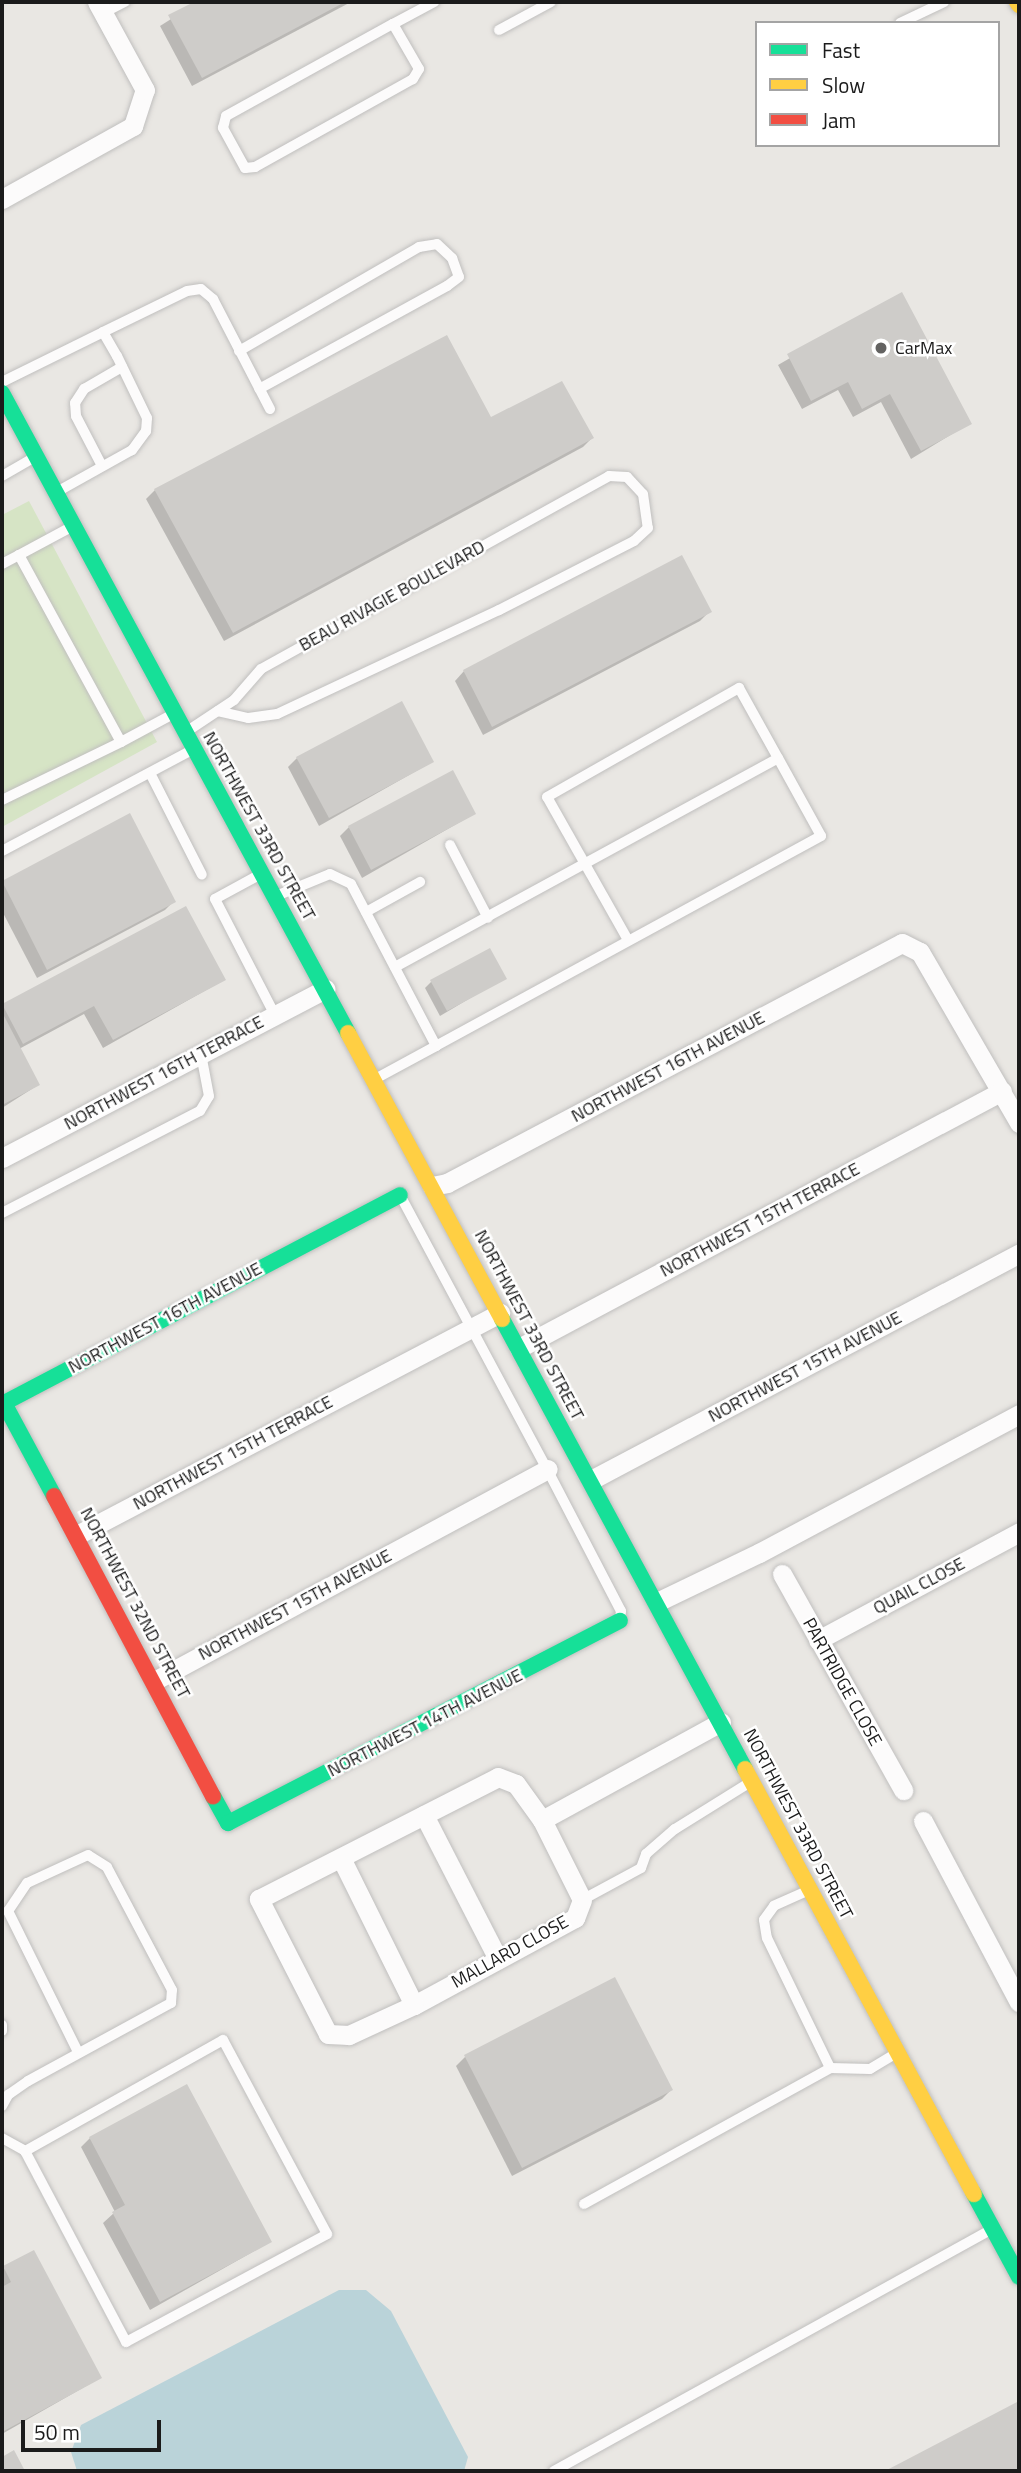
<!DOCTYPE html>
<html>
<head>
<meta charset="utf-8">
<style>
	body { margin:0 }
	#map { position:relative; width:1021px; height:2473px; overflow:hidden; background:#e9e7e3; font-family:"Titillium Web",sans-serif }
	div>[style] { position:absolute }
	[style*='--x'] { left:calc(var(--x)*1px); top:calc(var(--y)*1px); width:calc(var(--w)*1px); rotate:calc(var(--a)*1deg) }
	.grass>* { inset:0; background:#d6e4c5 }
	.water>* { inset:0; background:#bad3d9 }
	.shadow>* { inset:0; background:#0003 }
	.building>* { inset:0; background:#ceccc9 }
	.roads { filter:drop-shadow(0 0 2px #c0bfbe) drop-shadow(0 0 2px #c0bfbe) }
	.lane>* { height:10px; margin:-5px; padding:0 5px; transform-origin:5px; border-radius:5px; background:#fcfbfb }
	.street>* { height:19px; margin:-9.5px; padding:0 9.5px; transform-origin:9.5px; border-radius:9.5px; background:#fcfbfb }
	.fast>* { height:16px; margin:-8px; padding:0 8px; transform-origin:8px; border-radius:8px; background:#16e098 }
	.slow>* { height:16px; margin:-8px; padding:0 8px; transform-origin:8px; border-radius:8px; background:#ffcf43 }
	.jam>* { height:16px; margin:-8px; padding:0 8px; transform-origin:8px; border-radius:8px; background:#f24e42 }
	.dots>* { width:19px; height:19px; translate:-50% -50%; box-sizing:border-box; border:4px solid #fff; border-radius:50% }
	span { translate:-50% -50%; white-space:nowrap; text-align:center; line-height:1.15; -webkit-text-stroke:5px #fff; paint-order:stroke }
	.poi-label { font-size:18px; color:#1b1b1b }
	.left { translate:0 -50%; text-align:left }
	.street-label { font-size:18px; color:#1b1b1b }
	.frame { position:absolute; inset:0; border:4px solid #1b1b1b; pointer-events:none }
	.legend { position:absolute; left:755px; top:21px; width:245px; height:126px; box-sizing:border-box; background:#fff; border:2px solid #a4a4a4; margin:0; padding:9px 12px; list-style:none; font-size:21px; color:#1b1b1b }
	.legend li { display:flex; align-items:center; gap:14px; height:35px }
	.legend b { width:35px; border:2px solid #a4a4a4 }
	.scale { position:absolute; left:21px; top:2420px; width:140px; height:32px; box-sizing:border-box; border:4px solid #1b1b1b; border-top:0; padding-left:9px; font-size:21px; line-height:24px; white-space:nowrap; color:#1b1b1b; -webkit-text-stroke:5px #fff; paint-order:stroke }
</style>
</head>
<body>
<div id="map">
	<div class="grass">
		<div style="clip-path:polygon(29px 501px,157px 742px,2px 827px,2px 515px)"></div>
	</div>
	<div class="water">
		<div style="clip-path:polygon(339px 2290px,366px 2290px,391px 2311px,468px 2457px,464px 2471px,77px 2471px,71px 2452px,81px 2425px)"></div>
	</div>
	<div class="shadow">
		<div style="clip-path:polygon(198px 2px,351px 2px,192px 86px,160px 26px)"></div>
		<div style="clip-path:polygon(901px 294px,970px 423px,911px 459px,881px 402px,853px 417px,838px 390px,802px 409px,778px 365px)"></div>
		<div style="clip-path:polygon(490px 420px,592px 438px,583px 447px,224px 641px,146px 499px,155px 490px)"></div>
		<div style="clip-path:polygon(709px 612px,700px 621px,483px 735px,455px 681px,464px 671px)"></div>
		<div style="clip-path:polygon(297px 758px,432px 762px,319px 826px,288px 767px)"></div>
		<div style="clip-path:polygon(474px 814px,362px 878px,340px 836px,349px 827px)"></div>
		<div style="clip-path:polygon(129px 816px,174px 901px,165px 910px,37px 978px,2px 911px,2px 883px)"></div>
		<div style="clip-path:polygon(185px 908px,224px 980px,103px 1048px,84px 1014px,19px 1049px,38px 1085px,2px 1108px,2px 1006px)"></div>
		<div style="clip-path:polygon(504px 978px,440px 1016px,425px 988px,432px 981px)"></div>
		<div style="clip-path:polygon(614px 1979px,671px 2090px,662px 2099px,512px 2176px,456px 2066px,465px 2057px)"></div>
		<div style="clip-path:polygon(90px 2138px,270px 2242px,150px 2310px,103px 2223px,115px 2212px,81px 2147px)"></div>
		<div style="clip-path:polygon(4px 2268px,100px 2378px,2px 2434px,2px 2270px)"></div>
		<div style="clip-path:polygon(1019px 2403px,1019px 2471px,888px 2471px)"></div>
	</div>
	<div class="building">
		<div style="clip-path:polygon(194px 2px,345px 2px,202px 78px,168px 15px)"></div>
		<div style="clip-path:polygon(902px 292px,972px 424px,921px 451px,890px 394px,862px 409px,848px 382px,811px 401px,787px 354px)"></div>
		<div style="clip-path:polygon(447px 335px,491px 417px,562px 381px,594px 438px,233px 633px,154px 489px)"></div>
		<div style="clip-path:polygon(682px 555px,712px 612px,492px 727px,463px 670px)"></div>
		<div style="clip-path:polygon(402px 701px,434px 762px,329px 818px,296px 757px)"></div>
		<div style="clip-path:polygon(453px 770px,476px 814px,371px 870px,348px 826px)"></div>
		<div style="clip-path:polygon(130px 813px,176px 902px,47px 970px,2px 881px)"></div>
		<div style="clip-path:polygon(186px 906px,226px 980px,113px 1040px,94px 1006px,23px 1044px,2px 1004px)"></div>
		<div style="clip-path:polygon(490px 948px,507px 979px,447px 1011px,430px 980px)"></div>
		<div style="clip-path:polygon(2px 1012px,40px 1085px,2px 1105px)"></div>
		<div style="clip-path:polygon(615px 1977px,673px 2090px,522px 2168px,464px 2055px)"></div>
		<div style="clip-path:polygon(187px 2084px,272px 2242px,160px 2302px,112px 2212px,125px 2205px,89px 2137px)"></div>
		<div style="clip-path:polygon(34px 2250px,102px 2378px,2px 2432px,2px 2287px,11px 2282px,3px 2266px)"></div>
		<div style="clip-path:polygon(1019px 2401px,1019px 2471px,885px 2471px)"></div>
		<div style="clip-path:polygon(14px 2450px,25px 2471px,2px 2471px,2px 2457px)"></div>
	</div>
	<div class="roads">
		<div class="lane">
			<div style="--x:103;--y:13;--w:25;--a:-27"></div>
			<div style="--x:900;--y:23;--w:49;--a:-25.5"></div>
			<div style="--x:393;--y:24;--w:52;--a:60"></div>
			<div style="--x:419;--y:69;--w:12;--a:121"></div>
			<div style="--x:413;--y:79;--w:181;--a:150.9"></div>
			<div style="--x:255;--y:167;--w:10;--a:174"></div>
			<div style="--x:245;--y:168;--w:46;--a:-118.8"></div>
			<div style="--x:223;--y:128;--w:12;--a:-76"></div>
			<div style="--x:226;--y:116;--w:191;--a:-28.9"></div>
			<div style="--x:393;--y:24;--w:47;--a:-28.2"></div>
			<div style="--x:499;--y:30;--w:59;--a:-28.3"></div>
			<div style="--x:103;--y:332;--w:93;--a:-26"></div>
			<div style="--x:187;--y:291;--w:14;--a:-8"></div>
			<div style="--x:201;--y:289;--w:16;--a:40"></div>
			<div style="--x:213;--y:299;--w:124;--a:62.6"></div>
			<div style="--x:239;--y:351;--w:208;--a:-30"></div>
			<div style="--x:419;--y:247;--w:18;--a:-9"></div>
			<div style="--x:437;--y:244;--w:21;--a:43"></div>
			<div style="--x:452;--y:258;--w:20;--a:70"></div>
			<div style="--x:459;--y:277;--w:15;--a:143"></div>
			<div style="--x:447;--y:286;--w:214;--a:151.3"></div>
			<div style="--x:2;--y:382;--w:113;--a:-26.3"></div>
			<div style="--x:103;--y:332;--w:28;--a:60"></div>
			<div style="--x:117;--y:356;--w:69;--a:64.2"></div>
			<div style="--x:147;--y:418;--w:13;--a:94"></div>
			<div style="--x:146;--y:431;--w:24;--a:126"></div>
			<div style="--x:132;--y:450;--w:86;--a:150.8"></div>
			<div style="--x:102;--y:466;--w:56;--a:-117.5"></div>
			<div style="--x:76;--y:416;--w:13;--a:-94"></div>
			<div style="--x:75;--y:403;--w:17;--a:-57"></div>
			<div style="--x:84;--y:389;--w:44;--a:-30.1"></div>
			<div style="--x:2;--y:476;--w:38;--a:-30"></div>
			<div style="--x:73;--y:526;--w:61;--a:151.8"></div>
			<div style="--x:19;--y:555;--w:213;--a:61.4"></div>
			<div style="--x:121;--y:742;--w:61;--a:-28.2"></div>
			<div style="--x:2;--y:564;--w:19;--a:-28"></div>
			<div style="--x:186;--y:732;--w:58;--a:-33.7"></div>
			<div style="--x:234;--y:700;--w:41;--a:-48.9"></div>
			<div style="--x:261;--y:669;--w:398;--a:-29"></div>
			<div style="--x:609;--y:476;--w:18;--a:3"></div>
			<div style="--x:627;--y:477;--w:23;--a:47"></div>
			<div style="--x:643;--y:494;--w:34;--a:82"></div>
			<div style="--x:648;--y:528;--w:19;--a:137"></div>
			<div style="--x:634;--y:541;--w:152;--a:152.9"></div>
			<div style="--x:499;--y:610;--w:245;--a:154.9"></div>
			<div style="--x:277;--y:714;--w:29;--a:172"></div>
			<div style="--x:248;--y:718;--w:31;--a:-167"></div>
			<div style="--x:150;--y:773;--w:114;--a:63"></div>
			<div style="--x:2;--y:800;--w:132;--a:-26"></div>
			<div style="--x:450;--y:845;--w:82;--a:62.5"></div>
			<div style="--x:2;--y:851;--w:217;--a:-28"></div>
			<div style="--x:259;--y:875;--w:50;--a:151.4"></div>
			<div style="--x:215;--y:899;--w:131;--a:62.7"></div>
			<div style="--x:276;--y:896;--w:58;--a:-22.2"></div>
			<div style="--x:330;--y:874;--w:23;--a:25"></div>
			<div style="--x:351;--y:884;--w:183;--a:62.3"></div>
			<div style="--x:436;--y:1046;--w:69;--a:151.6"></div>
			<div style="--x:366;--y:912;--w:62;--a:-29.1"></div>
			<div style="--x:628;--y:940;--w:164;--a:-119.5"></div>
			<div style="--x:547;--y:797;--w:221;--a:-29.6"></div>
			<div style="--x:739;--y:688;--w:80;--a:60.9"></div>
			<div style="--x:395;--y:967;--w:436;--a:-28.6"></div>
			<div style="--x:778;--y:758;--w:89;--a:61.1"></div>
			<div style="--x:821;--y:836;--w:439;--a:151.4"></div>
			<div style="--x:400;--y:1195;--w:311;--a:61.8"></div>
			<div style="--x:547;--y:1469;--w:160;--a:62.5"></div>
			<div style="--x:621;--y:1611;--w:8;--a:97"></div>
			<div style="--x:2;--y:1213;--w:223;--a:-27.3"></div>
			<div style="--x:200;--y:1111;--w:17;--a:-59"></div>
			<div style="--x:209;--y:1096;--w:43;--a:-100.8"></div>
			<div style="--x:807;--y:1891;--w:36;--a:156"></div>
			<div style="--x:774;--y:1906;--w:17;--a:126"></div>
			<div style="--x:764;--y:1920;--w:18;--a:81"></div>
			<div style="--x:767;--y:1938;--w:144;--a:64.1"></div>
			<div style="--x:830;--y:2068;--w:40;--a:1.4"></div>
			<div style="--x:870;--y:2069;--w:33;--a:-31"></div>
			<div style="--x:582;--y:1900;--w:67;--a:-28.5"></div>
			<div style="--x:641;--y:1868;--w:15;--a:-70"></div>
			<div style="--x:646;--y:1854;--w:38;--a:-41"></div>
			<div style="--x:675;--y:1829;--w:87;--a:-31.9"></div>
			<div style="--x:2;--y:2025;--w:6;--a:90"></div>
			<div style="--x:2;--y:2106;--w:13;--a:-61"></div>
			<div style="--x:8;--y:2095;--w:24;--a:-35"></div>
			<div style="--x:28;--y:2081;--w:163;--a:-28.6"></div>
			<div style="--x:171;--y:2003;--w:13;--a:-86"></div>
			<div style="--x:172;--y:1990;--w:139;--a:-117.9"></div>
			<div style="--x:107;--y:1867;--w:22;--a:-148"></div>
			<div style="--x:88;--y:1855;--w:67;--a:155.3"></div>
			<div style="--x:27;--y:1883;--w:34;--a:124"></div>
			<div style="--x:8;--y:1911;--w:157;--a:63.6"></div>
			<div style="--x:2;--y:2138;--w:26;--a:29"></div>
			<div style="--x:25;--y:2151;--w:216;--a:62.1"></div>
			<div style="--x:126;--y:2342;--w:228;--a:-28.2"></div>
			<div style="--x:327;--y:2234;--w:220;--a:-118.2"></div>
			<div style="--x:223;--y:2040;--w:227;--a:150.7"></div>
			<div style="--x:584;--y:2204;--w:281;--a:-28.9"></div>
			<div style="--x:554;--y:2471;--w:500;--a:-28.92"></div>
		</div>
		<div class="street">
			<div style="--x:2;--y:199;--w:150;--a:-29.1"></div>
			<div style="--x:133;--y:126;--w:38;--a:-72"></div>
			<div style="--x:145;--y:90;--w:100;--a:-118.6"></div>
			<div style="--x:2;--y:1158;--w:365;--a:-27.6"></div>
			<div style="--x:432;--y:1186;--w:15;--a:-11"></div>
			<div style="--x:447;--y:1183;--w:514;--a:-27.81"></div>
			<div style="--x:902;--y:943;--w:20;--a:27"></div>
			<div style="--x:920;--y:952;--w:198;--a:59.9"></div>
			<div style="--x:519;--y:1348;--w:547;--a:-28.02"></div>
			<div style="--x:591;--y:1480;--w:484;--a:-27.9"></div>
			<div style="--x:77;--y:1535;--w:478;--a:-27.7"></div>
			<div style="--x:782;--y:1574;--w:248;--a:60.7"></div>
			<div style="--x:657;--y:1602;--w:113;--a:-25.7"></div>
			<div style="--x:759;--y:1553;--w:295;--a:-28.1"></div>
			<div style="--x:818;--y:1640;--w:228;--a:-28.2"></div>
			<div style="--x:154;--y:1681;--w:447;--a:-28.3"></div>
			<div style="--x:498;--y:1777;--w:19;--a:21"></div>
			<div style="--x:516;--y:1784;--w:44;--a:54.2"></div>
			<div style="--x:542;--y:1820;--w:89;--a:63.4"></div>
			<div style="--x:582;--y:1900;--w:19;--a:111"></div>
			<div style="--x:575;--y:1918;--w:183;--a:151.6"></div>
			<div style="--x:414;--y:2005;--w:72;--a:155.2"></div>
			<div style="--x:349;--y:2035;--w:21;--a:-177"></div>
			<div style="--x:328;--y:2034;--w:152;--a:-117.1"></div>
			<div style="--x:259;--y:1899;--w:268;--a:-27"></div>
			<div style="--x:424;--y:1815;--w:162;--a:62.8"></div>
			<div style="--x:542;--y:1820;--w:204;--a:-28.7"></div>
			<div style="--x:923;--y:1821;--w:205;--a:62.1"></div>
			<div style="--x:341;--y:1858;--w:164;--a:63.6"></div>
		</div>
		<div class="fast">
			<div style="--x:2;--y:393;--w:728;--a:61.6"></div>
			<div style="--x:502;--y:1319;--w:511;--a:61.63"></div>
			<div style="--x:54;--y:1496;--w:106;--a:-118.3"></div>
			<div style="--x:4;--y:1403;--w:447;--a:-27.7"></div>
			<div style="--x:213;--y:1796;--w:31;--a:61"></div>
			<div style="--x:228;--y:1823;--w:441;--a:-27.3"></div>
			<div style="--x:974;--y:2194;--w:94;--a:61.5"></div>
		</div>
		<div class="slow">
			<div style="--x:1017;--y:2;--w:4;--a:56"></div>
			<div style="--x:348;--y:1033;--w:325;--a:61.7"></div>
			<div style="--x:745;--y:1769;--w:483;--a:61.7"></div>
		</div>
		<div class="jam">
			<div style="--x:54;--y:1496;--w:340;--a:62.1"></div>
		</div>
	</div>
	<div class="dots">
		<div style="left:881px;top:348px;background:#636261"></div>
	</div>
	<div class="poi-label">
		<span class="left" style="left:895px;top:348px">CarMax</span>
	</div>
	<div class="street-label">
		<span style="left:392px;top:596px;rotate:-29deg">BEAU RIVAGIE BOULEVARD</span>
		<span style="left:259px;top:826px;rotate:61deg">NORTHWEST 33RD STREET</span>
		<span style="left:668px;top:1067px;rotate:-28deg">NORTHWEST 16TH AVENUE</span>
		<span style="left:164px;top:1073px;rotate:-28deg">NORTHWEST 16TH TERRACE</span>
		<span style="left:760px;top:1220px;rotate:-28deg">NORTHWEST 15TH TERRACE</span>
		<span style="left:165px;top:1318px;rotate:-28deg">NORTHWEST 16TH AVENUE</span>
		<span style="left:529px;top:1325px;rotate:62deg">NORTHWEST 33RD STREET</span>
		<span style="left:805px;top:1367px;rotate:-28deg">NORTHWEST 15TH AVENUE</span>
		<span style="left:233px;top:1453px;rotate:-28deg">NORTHWEST 15TH TERRACE</span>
		<span style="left:919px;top:1586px;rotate:-28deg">QUAIL CLOSE</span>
		<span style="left:135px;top:1603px;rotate:62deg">NORTHWEST 32ND STREET</span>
		<span style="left:295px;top:1605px;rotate:-28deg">NORTHWEST 15TH AVENUE</span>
		<span style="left:842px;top:1682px;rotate:61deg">PARTRIDGE CLOSE</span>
		<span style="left:425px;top:1723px;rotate:-27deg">NORTHWEST 14TH AVENUE</span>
		<span style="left:798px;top:1824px;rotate:62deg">NORTHWEST 33RD STREET</span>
		<span style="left:510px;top:1952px;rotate:-29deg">MALLARD CLOSE</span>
	</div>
	<div class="frame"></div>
	<ul class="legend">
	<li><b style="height:9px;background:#16e098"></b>Fast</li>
	<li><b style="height:9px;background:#ffcf43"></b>Slow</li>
	<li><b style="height:9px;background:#f24e42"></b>Jam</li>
	</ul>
	<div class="scale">50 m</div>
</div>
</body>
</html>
